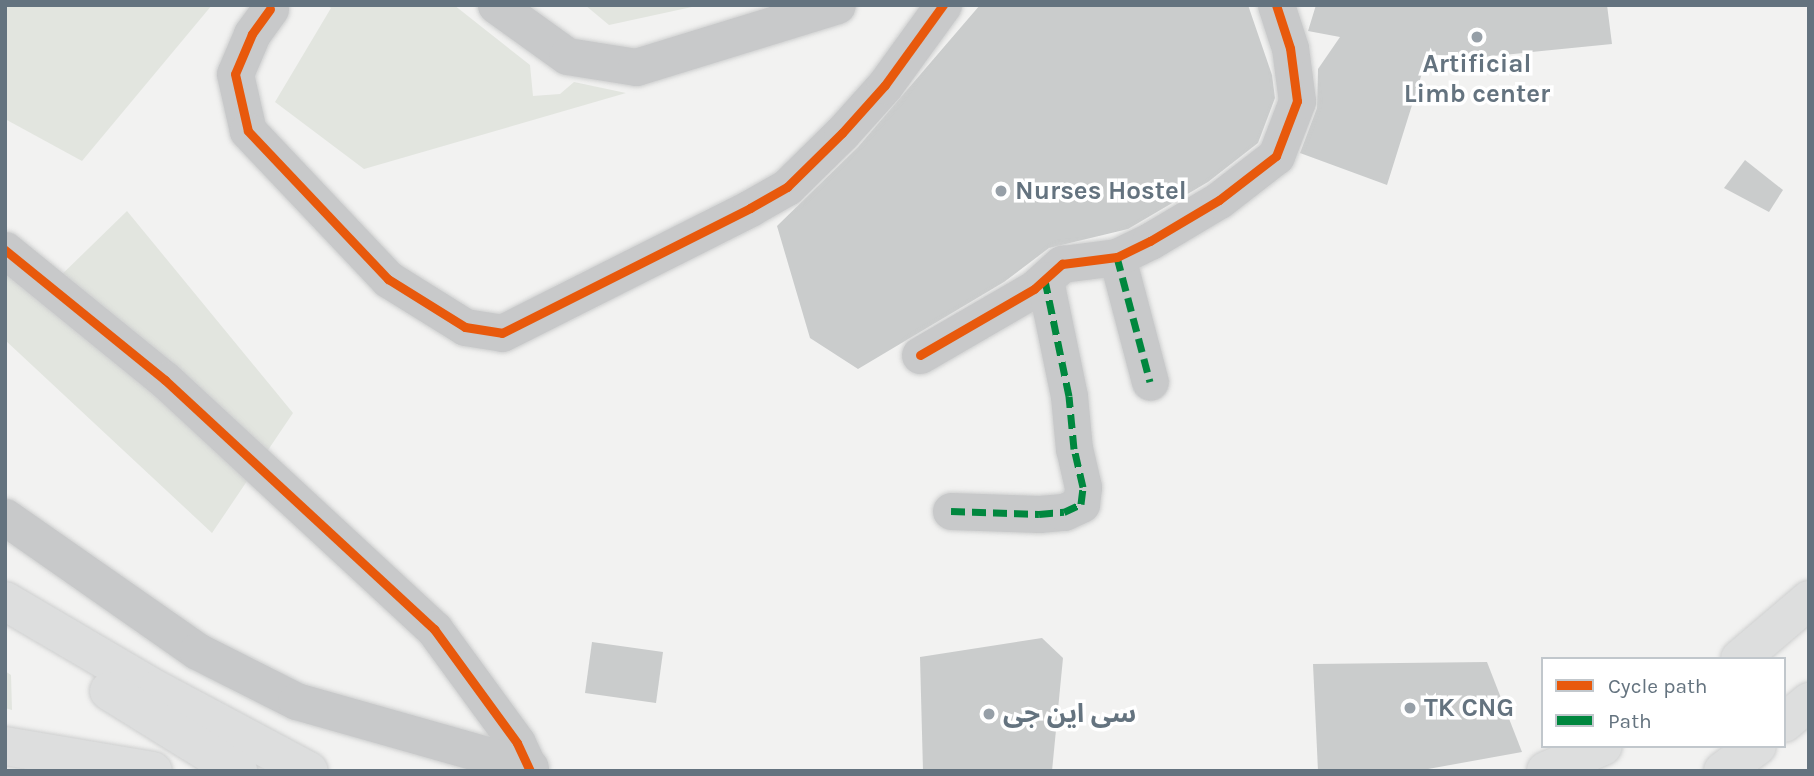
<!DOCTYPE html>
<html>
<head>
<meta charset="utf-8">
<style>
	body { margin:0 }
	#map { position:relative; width:1814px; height:776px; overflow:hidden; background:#f2f2f1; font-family:Karla,"Noto Sans Arabic",sans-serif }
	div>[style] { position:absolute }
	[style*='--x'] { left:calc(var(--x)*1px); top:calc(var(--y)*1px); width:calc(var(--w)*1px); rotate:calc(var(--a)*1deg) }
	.green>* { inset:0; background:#e2e5df }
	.building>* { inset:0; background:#cacccc }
	.roads { filter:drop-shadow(0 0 2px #cecfcf) drop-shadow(0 0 2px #cecfcf) }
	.minor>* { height:37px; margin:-18.5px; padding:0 18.5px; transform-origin:18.5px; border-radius:18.5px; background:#c8c9ca }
	.major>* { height:38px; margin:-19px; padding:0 19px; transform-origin:19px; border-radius:19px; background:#dddede }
	.highway>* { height:38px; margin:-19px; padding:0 19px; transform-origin:19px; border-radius:19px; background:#dddede }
	.quiet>* { height:7px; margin-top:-3.5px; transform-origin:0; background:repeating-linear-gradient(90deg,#00873e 0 14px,transparent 0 21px) }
	.cycleway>* { height:9px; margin:-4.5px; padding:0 4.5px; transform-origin:4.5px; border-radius:4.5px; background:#e8590c }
	.dots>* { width:19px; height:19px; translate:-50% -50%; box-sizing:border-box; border:4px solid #fff; border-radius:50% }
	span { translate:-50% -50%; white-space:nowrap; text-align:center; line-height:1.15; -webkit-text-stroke:7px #fff; paint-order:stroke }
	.poi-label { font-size:26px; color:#64737f; font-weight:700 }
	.left { translate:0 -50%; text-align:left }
	.frame { position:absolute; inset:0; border:7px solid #64737f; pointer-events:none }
	.legend { position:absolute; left:1541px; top:657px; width:245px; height:91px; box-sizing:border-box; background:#fff; border:2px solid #c1c7cc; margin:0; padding:9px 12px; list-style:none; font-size:21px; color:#64737f }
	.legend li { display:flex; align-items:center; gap:14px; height:35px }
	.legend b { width:35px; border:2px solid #c1c7cc }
</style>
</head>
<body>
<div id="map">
	<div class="green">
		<div style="clip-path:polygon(5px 5px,212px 5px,82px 161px,5px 119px)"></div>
		<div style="clip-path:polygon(326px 5px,454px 5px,530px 65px,533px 96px,560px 94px,574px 82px,626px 93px,364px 169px,275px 102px,331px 8px)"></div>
		<div style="clip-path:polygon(585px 5px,701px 5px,609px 25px)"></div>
		<div style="clip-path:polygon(127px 211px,293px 413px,212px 533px,5px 340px,5px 258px,50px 286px)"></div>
		<div style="clip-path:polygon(5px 671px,11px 675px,12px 710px,5px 708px)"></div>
	</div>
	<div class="building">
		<div style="clip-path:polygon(980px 5px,1248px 5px,1272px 75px,1275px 98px,1258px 143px,1208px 182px,1128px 229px,1049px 248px,1004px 282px,858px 369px,810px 338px,777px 226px,858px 147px)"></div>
		<div style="clip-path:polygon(1316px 5px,1607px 5px,1612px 44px,1473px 58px,1428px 54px,1387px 185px,1300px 153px,1317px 108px,1318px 69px,1340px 37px,1308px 31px)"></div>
		<div style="clip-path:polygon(1745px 160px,1783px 190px,1769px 212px,1724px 188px)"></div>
		<div style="clip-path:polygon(1042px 638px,1063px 658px,1052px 771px,923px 771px,920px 657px)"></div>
		<div style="clip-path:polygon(592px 642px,663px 652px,656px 703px,585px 693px)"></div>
		<div style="clip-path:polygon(1487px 662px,1522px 752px,1417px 771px,1318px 771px,1313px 664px)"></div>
	</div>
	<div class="roads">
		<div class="minor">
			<div style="--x:496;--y:5;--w:87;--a:35.7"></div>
			<div style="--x:567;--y:56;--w:70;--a:9.1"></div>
			<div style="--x:636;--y:67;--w:210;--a:-17.1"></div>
			<div style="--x:270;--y:9;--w:31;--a:126"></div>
			<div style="--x:252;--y:34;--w:43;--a:113"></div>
			<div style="--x:235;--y:74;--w:58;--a:77.2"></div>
			<div style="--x:248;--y:131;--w:204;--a:46.6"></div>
			<div style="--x:388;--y:279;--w:91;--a:31.9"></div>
			<div style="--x:465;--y:327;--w:37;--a:9"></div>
			<div style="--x:502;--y:333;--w:278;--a:-26.7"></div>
			<div style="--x:750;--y:208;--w:43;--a:-29.6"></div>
			<div style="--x:787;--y:187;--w:77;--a:-44.5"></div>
			<div style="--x:842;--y:133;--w:64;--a:-48.1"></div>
			<div style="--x:885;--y:85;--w:99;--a:-54.1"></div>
			<div style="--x:5;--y:250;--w:206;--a:39.1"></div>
			<div style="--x:165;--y:380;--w:367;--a:42.8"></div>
			<div style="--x:434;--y:629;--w:141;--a:53.9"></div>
			<div style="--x:517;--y:743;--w:31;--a:65"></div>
			<div style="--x:1117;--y:257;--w:129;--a:75.2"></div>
			<div style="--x:920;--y:355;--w:132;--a:-30.1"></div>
			<div style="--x:1034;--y:289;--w:38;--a:-42"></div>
			<div style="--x:1062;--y:264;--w:55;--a:-7.3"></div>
			<div style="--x:1117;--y:257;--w:37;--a:-26"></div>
			<div style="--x:1150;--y:241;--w:80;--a:-30.7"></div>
			<div style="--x:1219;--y:200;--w:72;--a:-37.7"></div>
			<div style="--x:1276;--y:156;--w:59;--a:-69.1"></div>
			<div style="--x:1297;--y:101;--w:53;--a:-97.5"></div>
			<div style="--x:1290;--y:48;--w:45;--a:-108"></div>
			<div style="--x:951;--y:511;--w:88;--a:2"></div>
			<div style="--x:1039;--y:514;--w:25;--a:-5"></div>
			<div style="--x:1064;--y:512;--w:19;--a:-25"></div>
			<div style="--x:1081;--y:504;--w:17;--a:-83"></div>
			<div style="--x:1083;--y:487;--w:39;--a:-103"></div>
			<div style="--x:1074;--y:449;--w:53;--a:-95.4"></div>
			<div style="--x:1069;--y:396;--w:118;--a:-101.7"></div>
			<div style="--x:5;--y:517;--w:234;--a:34.9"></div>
			<div style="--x:197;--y:651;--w:111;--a:26.8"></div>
			<div style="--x:296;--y:701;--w:243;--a:15.8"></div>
		</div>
		<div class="major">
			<div style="--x:5;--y:601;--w:176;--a:30.4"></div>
			<div style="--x:157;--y:690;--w:172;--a:28.1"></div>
			<div style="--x:109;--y:691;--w:152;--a:31.8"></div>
		</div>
		<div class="highway">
			<div style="--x:1740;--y:659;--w:91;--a:-40.5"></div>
			<div style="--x:1784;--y:723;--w:33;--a:-40"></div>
			<div style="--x:5;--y:746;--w:150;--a:9.6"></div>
			<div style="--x:1546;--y:771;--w:62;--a:-23.7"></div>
			<div style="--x:1723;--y:771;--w:42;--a:-36.3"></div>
		</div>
	</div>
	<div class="quiet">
		<div style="--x:1117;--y:257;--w:129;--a:75.2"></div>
		<div style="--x:951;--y:511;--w:88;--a:2"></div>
		<div style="--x:1039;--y:514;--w:25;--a:-5"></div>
		<div style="--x:1064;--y:512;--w:19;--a:-25"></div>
		<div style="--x:1081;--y:504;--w:17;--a:-83"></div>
		<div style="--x:1083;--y:487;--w:39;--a:-103"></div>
		<div style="--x:1074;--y:449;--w:53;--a:-95.4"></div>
		<div style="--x:1069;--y:396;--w:118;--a:-101.7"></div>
	</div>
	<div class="cycleway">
		<div style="--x:270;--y:9;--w:31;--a:126"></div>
		<div style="--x:252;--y:34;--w:43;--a:113"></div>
		<div style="--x:235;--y:74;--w:58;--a:77.2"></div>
		<div style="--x:248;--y:131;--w:204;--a:46.6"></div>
		<div style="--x:388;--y:279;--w:91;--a:31.9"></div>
		<div style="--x:465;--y:327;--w:37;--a:9"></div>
		<div style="--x:502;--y:333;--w:278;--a:-26.7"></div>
		<div style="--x:750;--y:208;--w:43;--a:-29.6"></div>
		<div style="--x:787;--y:187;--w:77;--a:-44.5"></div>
		<div style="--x:842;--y:133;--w:64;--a:-48.1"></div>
		<div style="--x:885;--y:85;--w:99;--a:-54.1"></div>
		<div style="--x:5;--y:250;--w:206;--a:39.1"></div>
		<div style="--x:165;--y:380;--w:367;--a:42.8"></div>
		<div style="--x:434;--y:629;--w:141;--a:53.9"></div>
		<div style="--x:517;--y:743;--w:31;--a:65"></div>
		<div style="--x:920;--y:355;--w:132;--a:-30.1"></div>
		<div style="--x:1034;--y:289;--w:38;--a:-42"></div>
		<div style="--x:1062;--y:264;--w:55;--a:-7.3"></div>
		<div style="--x:1117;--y:257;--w:37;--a:-26"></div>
		<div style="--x:1150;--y:241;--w:80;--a:-30.7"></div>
		<div style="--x:1219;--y:200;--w:72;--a:-37.7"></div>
		<div style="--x:1276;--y:156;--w:59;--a:-69.1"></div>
		<div style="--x:1297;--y:101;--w:53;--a:-97.5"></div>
		<div style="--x:1290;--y:48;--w:45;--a:-108"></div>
	</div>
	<div class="dots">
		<div style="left:1477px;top:37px;background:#969fa7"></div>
		<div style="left:1001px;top:191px;background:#969fa7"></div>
		<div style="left:1410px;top:708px;background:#969fa7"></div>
		<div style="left:989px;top:714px;background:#969fa7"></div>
	</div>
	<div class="poi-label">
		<span style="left:1477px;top:79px">Artificial<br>Limb center</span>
		<span class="left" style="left:1015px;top:191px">Nurses Hostel</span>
		<span class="left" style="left:1424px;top:708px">TK CNG</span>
		<span class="left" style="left:1003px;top:714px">سی این جی</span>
	</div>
	<div class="frame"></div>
	<ul class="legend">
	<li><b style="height:9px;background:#e8590c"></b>Cycle path</li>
	<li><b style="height:9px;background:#00873e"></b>Path</li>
	</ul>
</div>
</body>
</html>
